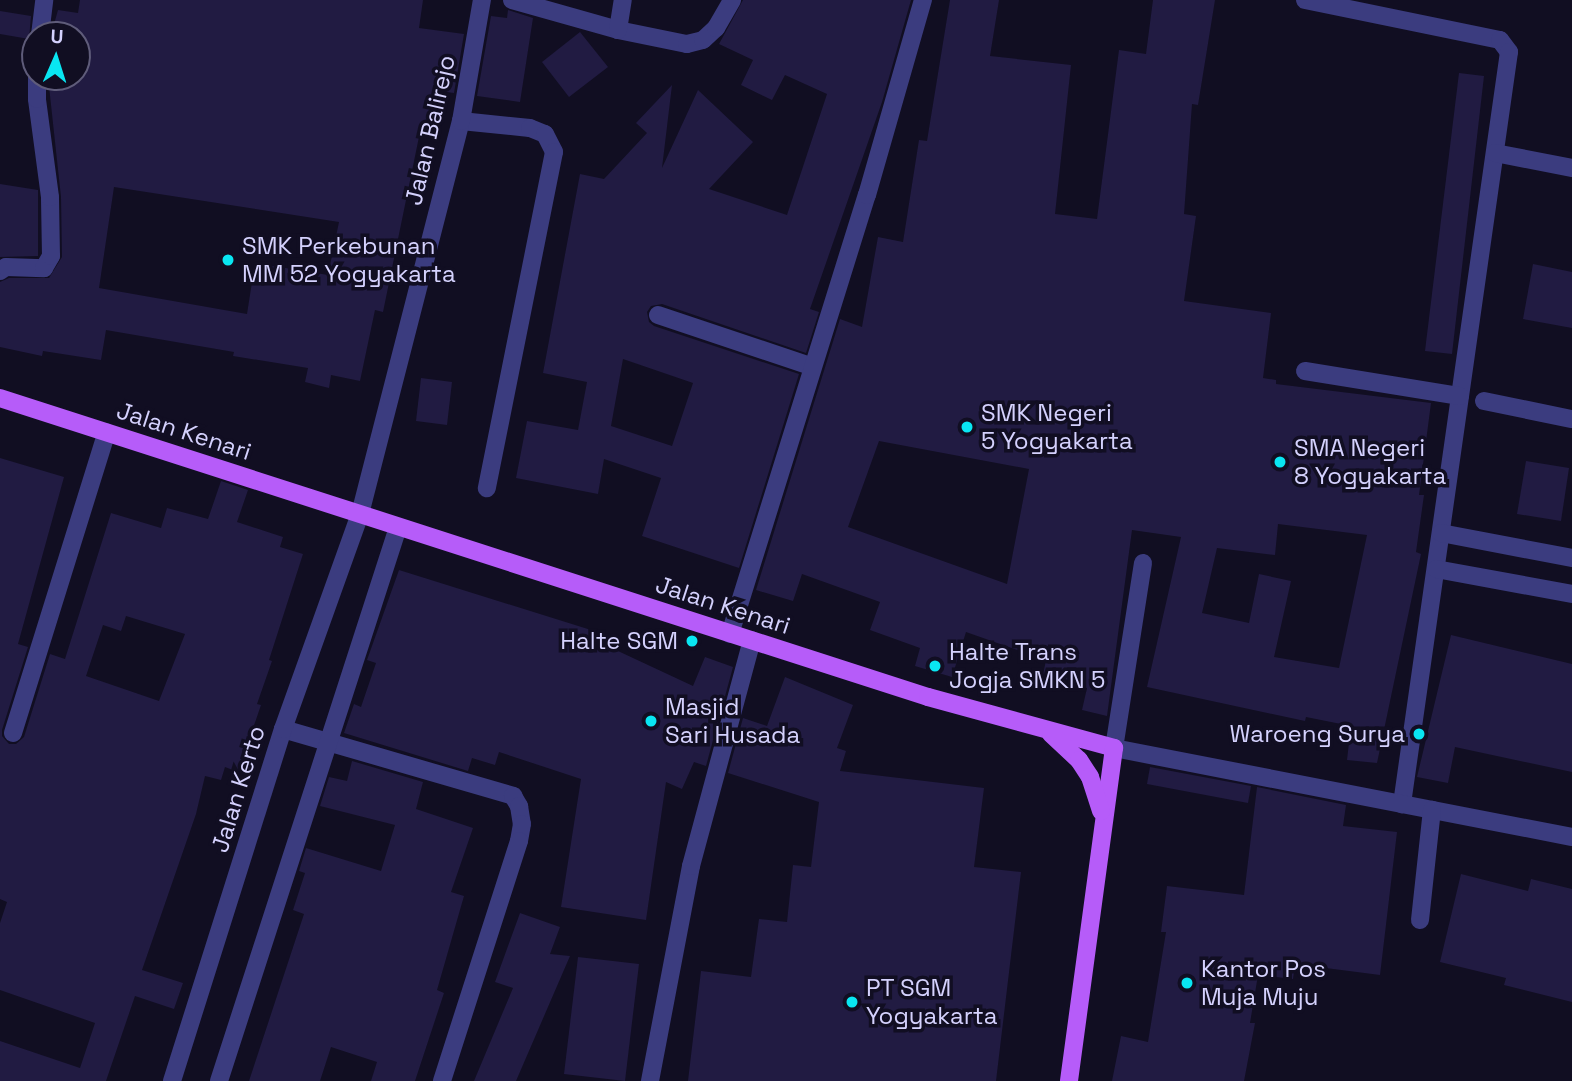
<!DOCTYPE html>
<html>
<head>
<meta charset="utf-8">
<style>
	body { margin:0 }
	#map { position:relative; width:1572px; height:1081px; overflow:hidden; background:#110e22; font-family:"Space Grotesk",sans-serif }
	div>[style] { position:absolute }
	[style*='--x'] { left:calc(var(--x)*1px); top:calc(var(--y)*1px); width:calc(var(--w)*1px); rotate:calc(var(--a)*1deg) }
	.building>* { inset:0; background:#211b42 }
	.minor>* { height:18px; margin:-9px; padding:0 9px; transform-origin:9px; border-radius:9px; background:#3b3c7f }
	.major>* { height:18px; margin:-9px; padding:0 9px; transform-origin:9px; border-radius:9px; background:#b65cf9 }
	.dots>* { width:19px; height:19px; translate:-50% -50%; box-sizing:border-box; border:4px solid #110e22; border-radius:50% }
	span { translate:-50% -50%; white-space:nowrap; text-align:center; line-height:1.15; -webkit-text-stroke:7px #110e22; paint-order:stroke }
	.street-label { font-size:24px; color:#d4d1fd }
	.poi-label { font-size:24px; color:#d4d1fd }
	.left { translate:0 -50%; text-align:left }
	.right { translate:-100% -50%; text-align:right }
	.north { position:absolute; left:21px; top:21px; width:70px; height:70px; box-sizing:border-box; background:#110e22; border:2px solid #5f5c7a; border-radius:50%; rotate:3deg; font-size:19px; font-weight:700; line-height:28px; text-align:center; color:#d4d1fd }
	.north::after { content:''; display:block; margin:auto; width:24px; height:32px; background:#09e6f2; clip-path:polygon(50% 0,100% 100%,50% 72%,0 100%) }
</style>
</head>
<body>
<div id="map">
	<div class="building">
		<div style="clip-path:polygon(evenodd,80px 0,423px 0,419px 28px,464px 34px,454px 93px,439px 91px,433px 129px,421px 127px,383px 312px,375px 310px,360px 381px,331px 375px,329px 388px,305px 382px,308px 368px,233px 356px,234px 352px,106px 330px,101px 360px,43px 351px,42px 356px,0 347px,0 282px,9px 278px,49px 278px,62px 257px,61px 197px,48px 77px,77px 77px,77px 35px,51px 35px,58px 10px,78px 13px,80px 0,114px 187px,339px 222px,328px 275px,255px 263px,247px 314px,99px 288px,114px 187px)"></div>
		<div style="clip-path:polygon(evenodd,743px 0,911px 0,882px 102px,810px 309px,819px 312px,806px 353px,662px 304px,651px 306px,647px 312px,649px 322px,654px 326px,799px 374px,739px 568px,642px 536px,661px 478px,604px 459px,598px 494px,516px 478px,527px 421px,578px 430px,587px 382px,543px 373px,580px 174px,604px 179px,647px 133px,636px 123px,672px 85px,662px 168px,698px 90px,753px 142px,709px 189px,787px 215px,827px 94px,785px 75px,772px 100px,741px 85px,753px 60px,719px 44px,743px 0,623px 359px,693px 383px,672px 446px,611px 426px,623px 359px)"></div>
		<div style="clip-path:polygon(evenodd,950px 0,999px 0,990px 56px,1071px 65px,1055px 214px,1097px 219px,1119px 50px,1146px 54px,1153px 0,1215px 0,1198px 105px,1192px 104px,1184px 214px,1196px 216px,1184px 301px,1271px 313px,1263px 378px,1276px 380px,1276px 384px,1431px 403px,1419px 495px,1424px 495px,1416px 552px,1421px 554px,1377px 763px,1347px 760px,1351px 726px,1306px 717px,1305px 721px,1147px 687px,1181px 537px,1132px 530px,1107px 716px,1082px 710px,1087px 688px,1080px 687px,1081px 682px,1043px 675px,1046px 660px,966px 632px,952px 677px,915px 666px,920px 648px,870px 630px,880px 602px,802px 574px,793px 601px,756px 590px,840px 319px,862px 327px,878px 237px,903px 242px,919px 140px,927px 141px,950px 0,879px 441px,1029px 469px,1007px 584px,848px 527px,879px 441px,950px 0,1278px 524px,1367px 535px,1339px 668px,1274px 657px,1291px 581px,1259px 574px,1249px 623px,1202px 613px,1217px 548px,1275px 555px,1278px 524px)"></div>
		<div style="clip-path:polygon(508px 10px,533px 18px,520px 102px,477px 96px,491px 16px,507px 18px)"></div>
		<div style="clip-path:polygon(0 11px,31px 16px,29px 39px,0 34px)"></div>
		<div style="clip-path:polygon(580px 32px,608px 67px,569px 97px,542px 62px)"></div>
		<div style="clip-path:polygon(1459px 73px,1484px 76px,1452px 354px,1425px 351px)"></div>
		<div style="clip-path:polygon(0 184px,38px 190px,38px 256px,0 257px)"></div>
		<div style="clip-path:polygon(1533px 264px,1572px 272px,1572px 328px,1523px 319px)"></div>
		<div style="clip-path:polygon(421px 378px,452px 382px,447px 425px,416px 421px)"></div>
		<div style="clip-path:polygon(evenodd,0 458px,64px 477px,18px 644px,28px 647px,2px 730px,2px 736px,9px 744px,16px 744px,24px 737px,50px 654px,65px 659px,111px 513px,161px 528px,167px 508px,208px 519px,221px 481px,248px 490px,237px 522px,283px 537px,280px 547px,303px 554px,269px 660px,272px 661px,257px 704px,261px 705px,238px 772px,225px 767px,221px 780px,205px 776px,196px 814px,142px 970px,183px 983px,174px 1009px,135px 996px,106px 1081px,0 1081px,0 1041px,80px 1068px,95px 1023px,0 990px,0 923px,7px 902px,0 899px,0 458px,126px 616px,185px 634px,159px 701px,86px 676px,103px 625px,121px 631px,126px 616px)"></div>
		<div style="clip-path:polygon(1526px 461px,1569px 468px,1561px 521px,1517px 514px)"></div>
		<div style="clip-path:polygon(399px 570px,607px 635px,603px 644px,693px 686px,705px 657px,733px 667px,706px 766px,694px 762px,682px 789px,666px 782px,646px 920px,561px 907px,581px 779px,499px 752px,495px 765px,472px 758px,468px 771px,344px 733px,354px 704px,361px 707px,376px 663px,367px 660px)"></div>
		<div style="clip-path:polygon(1451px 635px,1572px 664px,1572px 772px,1455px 747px,1448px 783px,1417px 777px)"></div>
		<div style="clip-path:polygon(785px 677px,853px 705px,837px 748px,846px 751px,840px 771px,984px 788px,974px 867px,1021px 872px,996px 1081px,688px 1081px,701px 971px,751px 977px,759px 919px,787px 922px,793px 865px,811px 867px,819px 802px,728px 773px,743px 718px,767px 726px)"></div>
		<div style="clip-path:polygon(352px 761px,423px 782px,416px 809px,473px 828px,451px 892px,464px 896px,437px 990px,444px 993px,415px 1081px,371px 1081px,377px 1062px,331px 1047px,320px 1081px,249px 1081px,304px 914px,293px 910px,305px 873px,299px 871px,306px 848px,381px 871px,395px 825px,320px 806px,329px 777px,347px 781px)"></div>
		<div style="clip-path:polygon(1150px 767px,1251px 786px,1248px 803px,1147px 784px)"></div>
		<div style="clip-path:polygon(1257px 787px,1346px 805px,1343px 826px,1397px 832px,1380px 975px,1295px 964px,1293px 979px,1258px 975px,1250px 1023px,1255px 1023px,1244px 1081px,1112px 1081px,1121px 1036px,1148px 1042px,1166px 932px,1161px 932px,1167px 886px,1244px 895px)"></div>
		<div style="clip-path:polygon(1461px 874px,1528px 891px,1531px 879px,1572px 889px,1572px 1002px,1504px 985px,1506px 978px,1440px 962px)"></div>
		<div style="clip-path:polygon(520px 913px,560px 927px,550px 954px,570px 956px,516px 1081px,474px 1081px,513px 988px,495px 982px)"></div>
		<div style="clip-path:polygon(578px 957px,639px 964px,625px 1081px,564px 1074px)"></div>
	</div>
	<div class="minor">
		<div style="--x:512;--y:0;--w:110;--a:15.8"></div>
		<div style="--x:618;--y:30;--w:70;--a:11.5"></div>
		<div style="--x:687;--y:44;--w:16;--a:-14"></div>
		<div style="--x:703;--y:40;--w:18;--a:-43"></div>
		<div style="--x:716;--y:28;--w:32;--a:-60"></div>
		<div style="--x:1305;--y:0;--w:199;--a:11.6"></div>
		<div style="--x:1500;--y:40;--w:15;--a:53"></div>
		<div style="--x:1509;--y:52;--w:760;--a:98.1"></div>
		<div style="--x:618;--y:30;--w:30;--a:-81"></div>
		<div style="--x:40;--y:35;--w:35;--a:-83"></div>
		<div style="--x:461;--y:121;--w:69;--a:5.8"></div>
		<div style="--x:530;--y:128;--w:16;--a:22"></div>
		<div style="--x:545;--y:134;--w:20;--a:63"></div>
		<div style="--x:554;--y:152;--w:343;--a:101.3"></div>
		<div style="--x:1495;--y:153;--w:78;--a:11"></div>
		<div style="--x:0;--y:271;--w:7;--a:-34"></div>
		<div style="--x:6;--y:267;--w:38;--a:2"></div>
		<div style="--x:44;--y:268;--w:14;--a:-60"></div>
		<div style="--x:51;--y:256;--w:59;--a:-91"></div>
		<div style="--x:50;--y:197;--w:99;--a:-97.6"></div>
		<div style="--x:37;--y:99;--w:22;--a:-90"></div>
		<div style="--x:658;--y:315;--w:163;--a:18.5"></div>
		<div style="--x:1305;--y:371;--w:157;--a:9.2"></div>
		<div style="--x:1484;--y:401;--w:90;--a:11.6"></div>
		<div style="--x:1441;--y:533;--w:133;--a:10.8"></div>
		<div style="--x:1143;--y:563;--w:187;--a:98.9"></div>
		<div style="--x:1114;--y:748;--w:467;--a:11"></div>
		<div style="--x:1436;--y:569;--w:138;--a:10.4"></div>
		<div style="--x:730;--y:634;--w:460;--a:-72.7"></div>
		<div style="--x:867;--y:195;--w:203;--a:-74"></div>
		<div style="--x:283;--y:729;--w:240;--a:16.2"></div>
		<div style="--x:513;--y:796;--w:12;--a:59"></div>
		<div style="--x:519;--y:806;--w:18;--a:81"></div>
		<div style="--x:522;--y:824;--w:17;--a:100"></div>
		<div style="--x:519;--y:841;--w:252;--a:107.8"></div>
		<div style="--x:13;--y:733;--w:315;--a:-72.7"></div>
		<div style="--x:1420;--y:920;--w:111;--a:-83.8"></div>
		<div style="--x:172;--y:1081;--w:369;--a:-72.5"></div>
		<div style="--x:283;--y:729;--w:228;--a:-70.3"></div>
		<div style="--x:360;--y:514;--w:406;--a:-75.6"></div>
		<div style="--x:461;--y:121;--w:123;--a:-80.2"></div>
		<div style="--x:219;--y:1081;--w:582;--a:-72.09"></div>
		<div style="--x:650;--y:1081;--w:219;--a:-79.2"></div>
		<div style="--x:691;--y:866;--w:234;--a:-74.9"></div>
	</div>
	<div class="major">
		<div style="--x:0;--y:398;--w:975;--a:17.86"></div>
		<div style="--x:928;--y:697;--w:193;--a:15.3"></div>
		<div style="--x:1114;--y:748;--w:336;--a:97.7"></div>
		<div style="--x:1051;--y:734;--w:38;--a:43"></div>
		<div style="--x:1079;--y:760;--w:20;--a:57"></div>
		<div style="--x:1090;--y:777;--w:36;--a:72"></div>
	</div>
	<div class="dots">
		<div style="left:228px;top:260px;background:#09e6f2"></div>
		<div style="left:967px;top:427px;background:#09e6f2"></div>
		<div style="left:1280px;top:462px;background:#09e6f2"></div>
		<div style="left:692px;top:641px;background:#09e6f2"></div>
		<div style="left:935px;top:666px;background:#09e6f2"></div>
		<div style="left:651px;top:721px;background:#09e6f2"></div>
		<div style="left:1419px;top:734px;background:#09e6f2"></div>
		<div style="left:1187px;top:983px;background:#09e6f2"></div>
		<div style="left:852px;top:1002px;background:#09e6f2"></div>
	</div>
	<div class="street-label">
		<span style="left:430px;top:130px;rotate:-77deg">Jalan Balirejo</span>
		<span style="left:184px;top:431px;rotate:18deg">Jalan Kenari</span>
		<span style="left:723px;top:605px;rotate:18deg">Jalan Kenari</span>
		<span style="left:238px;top:789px;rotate:-73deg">Jalan Kerto</span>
	</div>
	<div class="poi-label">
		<span class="left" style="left:242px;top:260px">SMK Perkebunan<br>MM 52 Yogyakarta</span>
		<span class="left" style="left:981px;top:427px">SMK Negeri<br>5 Yogyakarta</span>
		<span class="left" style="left:1294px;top:462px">SMA Negeri<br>8 Yogyakarta</span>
		<span class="right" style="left:678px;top:641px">Halte SGM</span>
		<span class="left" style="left:949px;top:666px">Halte Trans<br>Jogja SMKN 5</span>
		<span class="left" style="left:665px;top:721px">Masjid<br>Sari Husada</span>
		<span class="right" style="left:1405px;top:734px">Waroeng Surya</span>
		<span class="left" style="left:1201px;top:983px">Kantor Pos<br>Muja Muju</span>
		<span class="left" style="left:866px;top:1002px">PT SGM<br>Yogyakarta</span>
	</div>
	<div class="north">U</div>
</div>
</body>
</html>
